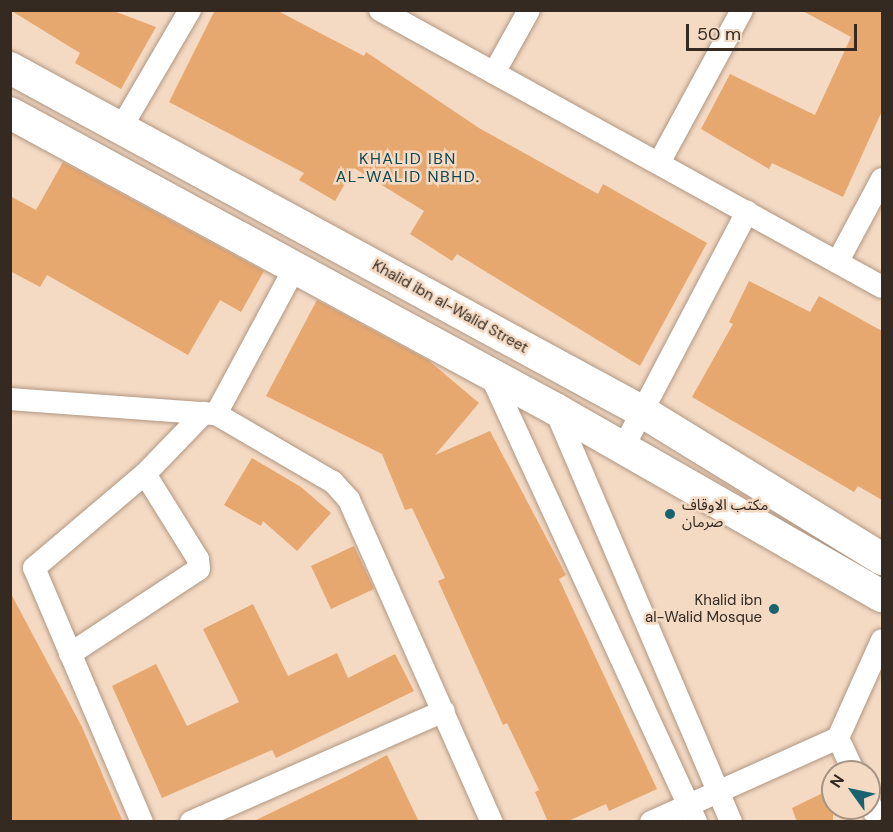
<!DOCTYPE html>
<html>
<head>
<meta charset="utf-8">
<style>
	body { margin:0 }
	#map { position:relative; width:893px; height:832px; overflow:hidden; background:#f4d9c3; font-family:"DM Sans","Noto Sans Arabic",sans-serif }
	div>[style] { position:absolute }
	[style*='--x'] { left:calc(var(--x)*1px); top:calc(var(--y)*1px); width:calc(var(--w)*1px); rotate:calc(var(--a)*1deg) }
	.building>* { inset:0; background:#e7a870 }
	.roads { filter:drop-shadow(0 0 2px #b09782) drop-shadow(0 0 2px #b09782) }
	.street>* { height:22px; margin:-11px; padding:0 11px; transform-origin:11px; border-radius:11px; background:#fff }
	.secondary>* { height:32px; margin:-16px; padding:0 16px; transform-origin:16px; border-radius:16px; background:#fff }
	.dots>* { width:16px; height:16px; translate:-50% -50%; box-sizing:border-box; border:3px solid #f4d9c3; border-radius:50% }
	span { translate:-50% -50%; white-space:nowrap; text-align:center; line-height:1.15; -webkit-text-stroke:5px #f4d9c3; paint-order:stroke }
	.street-label { font-size:15px; color:#342a22 }
	.poi-label { font-size:15px; color:#342a22 }
	.left { translate:0 -50%; text-align:left }
	.right { translate:-100% -50%; text-align:right }
	.neighbourhood-label { font-size:16px; color:#094751; letter-spacing:1.5px }
	.frame { position:absolute; inset:0; border:12px solid #342a22; pointer-events:none }
	.north { position:absolute; left:821px; top:760px; width:60px; height:60px; box-sizing:border-box; background:#f4d9c3; border:2px solid #a79383; border-radius:50%; rotate:303deg; font-size:16px; font-weight:700; line-height:24px; text-align:center; color:#342a22 }
	.north::after { content:''; display:block; margin:auto; width:21px; height:27px; background:#196370; clip-path:polygon(50% 0,100% 100%,50% 72%,0 100%) }
	.scale { position:absolute; left:686px; top:24px; width:171px; height:27px; box-sizing:border-box; border:3px solid #342a22; border-top:0; padding-left:8px; font-size:18px; line-height:21px; white-space:nowrap; color:#342a22; -webkit-text-stroke:4px #f4d9c3; paint-order:stroke }
</style>
</head>
<body>
<div id="map">
	<div class="building">
		<div style="clip-path:polygon(10px 10px,111px 10px,156px 27px,121px 89px,75px 63px,80px 53px)"></div>
		<div style="clip-path:polygon(215px 10px,276px 10px,364px 56px,366px 52px,479px 128px,598px 194px,603px 184px,707px 243px,640px 366px,457px 254px,452px 261px,410px 234px,424px 211px,354px 168px,335px 201px,299px 180px,304px 173px,169px 102px)"></div>
		<div style="clip-path:polygon(801px 10px,882px 10px,882px 111px,843px 197px,772px 163px,769px 169px,701px 129px,730px 74px,815px 115px,851px 37px)"></div>
		<div style="clip-path:polygon(63px 162px,264px 271px,241px 312px,220px 300px,188px 355px,47px 275px,40px 287px,10px 271px,10px 196px,36px 210px)"></div>
		<div style="clip-path:polygon(749px 281px,810px 312px,819px 296px,882px 331px,882px 500px,858px 486px,854px 492px,692px 397px,733px 324px,729px 322px)"></div>
		<div style="clip-path:polygon(317px 300px,428px 360px,479px 403px,435px 455px,490px 431px,566px 575px,559px 579px,657px 789px,609px 811px,606px 804px,566px 822px,548px 822px,535px 792px,539px 790px,507px 723px,503px 725px,438px 581px,445px 578px,412px 508px,405px 510px,382px 454px,266px 396px)"></div>
		<div style="clip-path:polygon(252px 458px,301px 487px,331px 513px,297px 551px,263px 521px,261px 526px,224px 505px)"></div>
		<div style="clip-path:polygon(354px 546px,374px 589px,331px 609px,311px 566px)"></div>
		<div style="clip-path:polygon(10px 592px,82px 727px,123px 822px,10px 822px)"></div>
		<div style="clip-path:polygon(253px 604px,288px 676px,337px 653px,348px 678px,395px 654px,414px 691px,276px 758px,272px 750px,162px 798px,112px 686px,156px 664px,187px 726px,239px 702px,203px 629px)"></div>
		<div style="clip-path:polygon(387px 755px,419px 822px,252px 822px,345px 777px)"></div>
		<div style="clip-path:polygon(833px 788px,833px 822px,797px 822px,792px 808px)"></div>
	</div>
	<div class="roads">
		<div class="street">
			<div style="--x:380;--y:10;--w:573;--a:28.89"></div>
			<div style="--x:494;--y:73;--w:72;--a:-60.9"></div>
			<div style="--x:121;--y:128;--w:137;--a:-59.7"></div>
			<div style="--x:659;--y:163;--w:174;--a:-61.5"></div>
			<div style="--x:838;--y:261;--w:93;--a:-61.8"></div>
			<div style="--x:492;--y:378;--w:489;--a:65.3"></div>
			<div style="--x:10;--y:399;--w:207;--a:4.2"></div>
			<div style="--x:216;--y:414;--w:135;--a:30.2"></div>
			<div style="--x:333;--y:482;--w:24;--a:48"></div>
			<div style="--x:349;--y:500;--w:352;--a:66.1"></div>
			<div style="--x:555;--y:409;--w:449;--a:66.9"></div>
			<div style="--x:216;--y:414;--w:167;--a:-61.7"></div>
			<div style="--x:623;--y:448;--w:267;--a:-62.3"></div>
			<div style="--x:70;--y:654;--w:154;--a:-33.4"></div>
			<div style="--x:199;--y:569;--w:10;--a:-96"></div>
			<div style="--x:198;--y:559;--w:100;--a:-121.9"></div>
			<div style="--x:838;--y:738;--w:38;--a:65"></div>
			<div style="--x:869;--y:802;--w:10;--a:66"></div>
			<div style="--x:142;--y:822;--w:276;--a:-113"></div>
			<div style="--x:34;--y:568;--w:145;--a:-40.3"></div>
			<div style="--x:145;--y:474;--w:85;--a:-46"></div>
			<div style="--x:191;--y:822;--w:276;--a:-23.7"></div>
			<div style="--x:651;--y:822;--w:205;--a:-24.2"></div>
			<div style="--x:838;--y:738;--w:107;--a:-65.8"></div>
		</div>
		<div class="secondary">
			<div style="--x:10;--y:68;--w:720;--a:28.52"></div>
			<div style="--x:643;--y:412;--w:281;--a:31.6"></div>
			<div style="--x:10;--y:113;--w:620;--a:28.51"></div>
			<div style="--x:555;--y:409;--w:377;--a:29.8"></div>
		</div>
	</div>
	<div class="dots">
		<div style="left:670px;top:514px;background:#196370"></div>
		<div style="left:774px;top:609px;background:#196370"></div>
	</div>
	<div class="street-label">
		<span style="left:450px;top:307px;rotate:29deg">Khalid ibn al-Walid Street</span>
	</div>
	<div class="poi-label">
		<span class="left" style="left:682px;top:514px">مكتب الاوقاف<br>صرمان</span>
		<span class="right" style="left:762px;top:609px">Khalid ibn<br>al-Walid Mosque</span>
	</div>
	<div class="neighbourhood-label">
		<span style="left:408px;top:168px">KHALID IBN<br>AL-WALID NBHD.</span>
	</div>
	<div class="frame"></div>
	<div class="north">N</div>
	<div class="scale">50 m</div>
</div>
</body>
</html>
